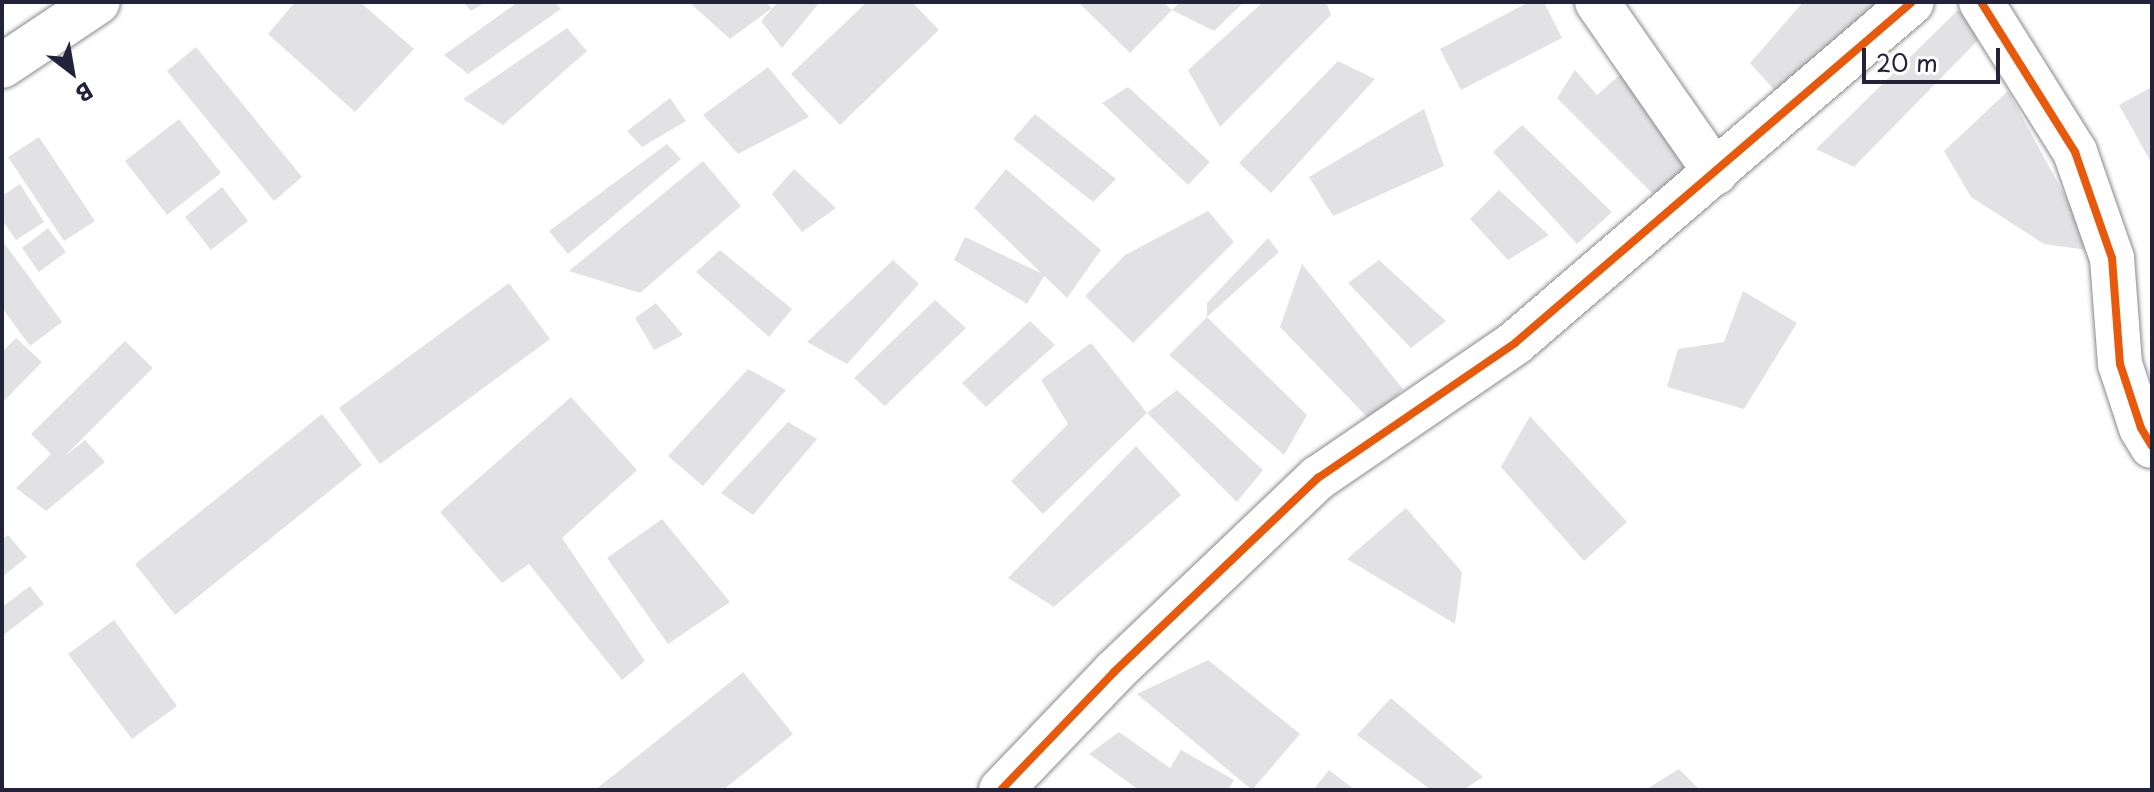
<!DOCTYPE html>
<html>
<head>
<meta charset="utf-8">
<style>
	body { margin:0 }
	#map { position:relative; width:2154px; height:792px; overflow:hidden; background:#fff; font-family:"Playpen Sans",sans-serif }
	div>[style] { position:absolute }
	[style*='--x'] { left:calc(var(--x)*1px); top:calc(var(--y)*1px); width:calc(var(--w)*1px); rotate:calc(var(--a)*1deg) }
	.building>* { inset:0; background:#e2e2e4 }
	.roads { filter:drop-shadow(0 0 2px #8a8a8f) drop-shadow(0 0 2px #8a8a8f) }
	.street>* { height:44px; margin:-22px; padding:0 22px; transform-origin:22px; border-radius:22px; background:#fff }
	.secondary>* { height:44px; margin:-22px; padding:0 22px; transform-origin:22px; border-radius:22px; background:#fff }
	.cycleway>* { height:8px; margin:-4px; padding:0 4px; transform-origin:4px; border-radius:4px; background:#e8590c }
	span { translate:-50% -50%; white-space:nowrap; text-align:center; line-height:1.15; -webkit-text-stroke:7px #fff; paint-order:stroke }
	.frame { position:absolute; inset:0; border:4px solid #22223b; pointer-events:none }
	.north { position:absolute; left:32px; top:32px; width:80px; height:80px; -webkit-text-stroke:6px #fff; paint-order:stroke; rotate:149deg; font-size:22px; font-weight:700; line-height:32px; text-align:center; color:#22223b }
	.north::after { content:''; display:block; margin:auto; width:28px; height:36px; background:#22223b; clip-path:polygon(50% 0,100% 100%,50% 72%,0 100%) }
	.scale { position:absolute; left:1862px; top:48px; width:138px; height:36px; box-sizing:border-box; border:4px solid #22223b; border-top:0; padding-left:10px; font-size:24px; line-height:28px; white-space:nowrap; color:#22223b; -webkit-text-stroke:6px #fff; paint-order:stroke }
</style>
</head>
<body>
<div id="map">
	<div class="building">
		<div style="clip-path:polygon(295px 2px,360px 2px,414px 49px,355px 112px,268px 34px)"></div>
		<div style="clip-path:polygon(463px 2px,486px 2px,471px 11px)"></div>
		<div style="clip-path:polygon(518px 2px,555px 2px,561px 9px,468px 74px,444px 55px)"></div>
		<div style="clip-path:polygon(689px 2px,765px 2px,772px 8px,730px 39px)"></div>
		<div style="clip-path:polygon(778px 2px,820px 2px,782px 48px,761px 21px)"></div>
		<div style="clip-path:polygon(867px 2px,912px 2px,939px 30px,840px 125px,791px 74px)"></div>
		<div style="clip-path:polygon(1078px 2px,1163px 2px,1172px 10px,1130px 53px)"></div>
		<div style="clip-path:polygon(1180px 2px,1244px 2px,1214px 31px,1172px 10px)"></div>
		<div style="clip-path:polygon(1263px 2px,1326px 2px,1331px 15px,1220px 127px,1188px 70px)"></div>
		<div style="clip-path:polygon(1529px 2px,1544px 2px,1562px 38px,1461px 90px,1440px 49px)"></div>
		<div style="clip-path:polygon(1803px 2px,1881px 2px,1777px 93px,1750px 63px)"></div>
		<div style="clip-path:polygon(1958px 10px,1984px 34px,1854px 167px,1816px 149px)"></div>
		<div style="clip-path:polygon(567px 28px,587px 51px,503px 125px,463px 99px)"></div>
		<div style="clip-path:polygon(196px 47px,302px 177px,274px 201px,167px 71px)"></div>
		<div style="clip-path:polygon(1338px 61px,1375px 79px,1271px 193px,1239px 163px)"></div>
		<div style="clip-path:polygon(768px 67px,809px 117px,738px 154px,703px 115px)"></div>
		<div style="clip-path:polygon(1575px 70px,1597px 95px,1622px 73px,1694px 161px,1657px 198px,1557px 98px)"></div>
		<div style="clip-path:polygon(1128px 87px,1210px 162px,1188px 185px,1102px 103px)"></div>
		<div style="clip-path:polygon(2152px 87px,2152px 164px,2119px 105px)"></div>
		<div style="clip-path:polygon(2008px 91px,2095px 251px,2044px 244px,1971px 197px,1944px 151px)"></div>
		<div style="clip-path:polygon(670px 98px,686px 121px,642px 147px,627px 131px)"></div>
		<div style="clip-path:polygon(1424px 109px,1444px 166px,1333px 216px,1309px 177px)"></div>
		<div style="clip-path:polygon(1035px 114px,1116px 179px,1093px 202px,1013px 139px)"></div>
		<div style="clip-path:polygon(179px 119px,221px 173px,167px 215px,125px 161px)"></div>
		<div style="clip-path:polygon(1522px 125px,1612px 212px,1577px 244px,1493px 152px)"></div>
		<div style="clip-path:polygon(39px 137px,95px 221px,64px 241px,8px 157px)"></div>
		<div style="clip-path:polygon(667px 144px,681px 159px,568px 254px,549px 231px)"></div>
		<div style="clip-path:polygon(703px 161px,741px 206px,640px 293px,569px 271px)"></div>
		<div style="clip-path:polygon(794px 169px,836px 208px,802px 232px,772px 194px)"></div>
		<div style="clip-path:polygon(1006px 169px,1101px 250px,1067px 298px,974px 208px)"></div>
		<div style="clip-path:polygon(20px 184px,44px 222px,16px 240px,2px 220px,2px 196px)"></div>
		<div style="clip-path:polygon(222px 187px,248px 221px,211px 250px,185px 217px)"></div>
		<div style="clip-path:polygon(1499px 190px,1549px 235px,1508px 260px,1470px 219px)"></div>
		<div style="clip-path:polygon(1208px 211px,1234px 242px,1133px 343px,1085px 296px,1125px 255px)"></div>
		<div style="clip-path:polygon(48px 228px,66px 252px,39px 272px,22px 248px)"></div>
		<div style="clip-path:polygon(965px 237px,1045px 275px,1027px 304px,954px 260px)"></div>
		<div style="clip-path:polygon(1268px 238px,1279px 252px,1207px 317px,1207px 303px)"></div>
		<div style="clip-path:polygon(2px 240px,62px 322px,30px 346px,2px 308px)"></div>
		<div style="clip-path:polygon(720px 250px,792px 309px,769px 337px,696px 272px)"></div>
		<div style="clip-path:polygon(893px 260px,919px 284px,847px 364px,807px 342px)"></div>
		<div style="clip-path:polygon(1379px 260px,1446px 321px,1411px 348px,1348px 283px)"></div>
		<div style="clip-path:polygon(1302px 264px,1403px 389px,1371px 421px,1280px 327px)"></div>
		<div style="clip-path:polygon(509px 283px,550px 339px,380px 464px,339px 408px)"></div>
		<div style="clip-path:polygon(1743px 291px,1797px 323px,1744px 409px,1667px 387px,1678px 349px,1724px 342px)"></div>
		<div style="clip-path:polygon(935px 300px,966px 328px,885px 406px,854px 378px)"></div>
		<div style="clip-path:polygon(656px 303px,683px 335px,654px 350px,635px 318px)"></div>
		<div style="clip-path:polygon(1207px 317px,1307px 415px,1284px 455px,1169px 355px)"></div>
		<div style="clip-path:polygon(1030px 321px,1055px 345px,986px 407px,962px 383px)"></div>
		<div style="clip-path:polygon(16px 338px,42px 362px,2px 403px,2px 352px)"></div>
		<div style="clip-path:polygon(125px 341px,153px 368px,63px 458px,85px 440px,105px 462px,46px 511px,16px 488px,51px 454px,31px 434px)"></div>
		<div style="clip-path:polygon(1091px 343px,1147px 413px,1043px 514px,1011px 481px,1068px 424px,1041px 380px)"></div>
		<div style="clip-path:polygon(748px 369px,786px 390px,703px 486px,668px 456px)"></div>
		<div style="clip-path:polygon(1177px 390px,1263px 470px,1237px 502px,1147px 413px)"></div>
		<div style="clip-path:polygon(571px 397px,637px 470px,562px 538px,645px 661px,622px 680px,529px 564px,502px 583px,440px 512px)"></div>
		<div style="clip-path:polygon(322px 414px,362px 465px,175px 615px,135px 564px)"></div>
		<div style="clip-path:polygon(1530px 416px,1627px 522px,1584px 561px,1501px 467px)"></div>
		<div style="clip-path:polygon(788px 422px,817px 439px,753px 515px,721px 493px)"></div>
		<div style="clip-path:polygon(1136px 446px,1181px 495px,1054px 607px,1008px 578px)"></div>
		<div style="clip-path:polygon(1406px 508px,1462px 572px,1455px 624px,1347px 559px)"></div>
		<div style="clip-path:polygon(662px 519px,730px 602px,668px 644px,607px 558px)"></div>
		<div style="clip-path:polygon(8px 535px,27px 557px,2px 577px,2px 540px)"></div>
		<div style="clip-path:polygon(30px 586px,44px 604px,2px 636px,2px 607px)"></div>
		<div style="clip-path:polygon(114px 620px,177px 706px,132px 739px,68px 654px)"></div>
		<div style="clip-path:polygon(1208px 660px,1300px 734px,1252px 790px,1137px 694px)"></div>
		<div style="clip-path:polygon(743px 672px,793px 734px,723px 790px,595px 790px)"></div>
		<div style="clip-path:polygon(1391px 698px,1483px 777px,1463px 790px,1431px 790px,1357px 735px)"></div>
		<div style="clip-path:polygon(1119px 732px,1170px 768px,1181px 750px,1234px 780px,1228px 790px,1139px 790px,1089px 754px)"></div>
		<div style="clip-path:polygon(1679px 769px,1700px 790px,1645px 790px)"></div>
		<div style="clip-path:polygon(1329px 770px,1355px 790px,1313px 790px)"></div>
	</div>
	<div class="roads">
		<div class="street">
			<div style="--x:1597;--y:2;--w:208;--a:55.2"></div>
			<div style="--x:1981;--y:2;--w:177;--a:57.9"></div>
			<div style="--x:2075;--y:152;--w:112;--a:70.8"></div>
			<div style="--x:2112;--y:258;--w:106;--a:85.7"></div>
			<div style="--x:2120;--y:364;--w:67;--a:71.8"></div>
			<div style="--x:2141;--y:428;--w:21;--a:59"></div>
			<div style="--x:1001;--y:790;--w:163;--a:-46.2"></div>
			<div style="--x:1114;--y:672;--w:282;--a:-43.6"></div>
			<div style="--x:1318;--y:478;--w:239;--a:-34.4"></div>
			<div style="--x:1515;--y:343;--w:523;--a:-40.66"></div>
		</div>
		<div class="secondary">
			<div style="--x:2;--y:66;--w:115;--a:-33.7"></div>
		</div>
	</div>
	<div class="cycleway">
		<div style="--x:1981;--y:2;--w:177;--a:57.9"></div>
		<div style="--x:2075;--y:152;--w:112;--a:70.8"></div>
		<div style="--x:2112;--y:258;--w:106;--a:85.7"></div>
		<div style="--x:2120;--y:364;--w:67;--a:71.8"></div>
		<div style="--x:2141;--y:428;--w:21;--a:59"></div>
		<div style="--x:1001;--y:790;--w:163;--a:-46.2"></div>
		<div style="--x:1114;--y:672;--w:282;--a:-43.6"></div>
		<div style="--x:1318;--y:478;--w:239;--a:-34.4"></div>
		<div style="--x:1515;--y:343;--w:523;--a:-40.66"></div>
	</div>
	<div class="frame"></div>
	<div class="north">B</div>
	<div class="scale">20 m</div>
</div>
</body>
</html>
